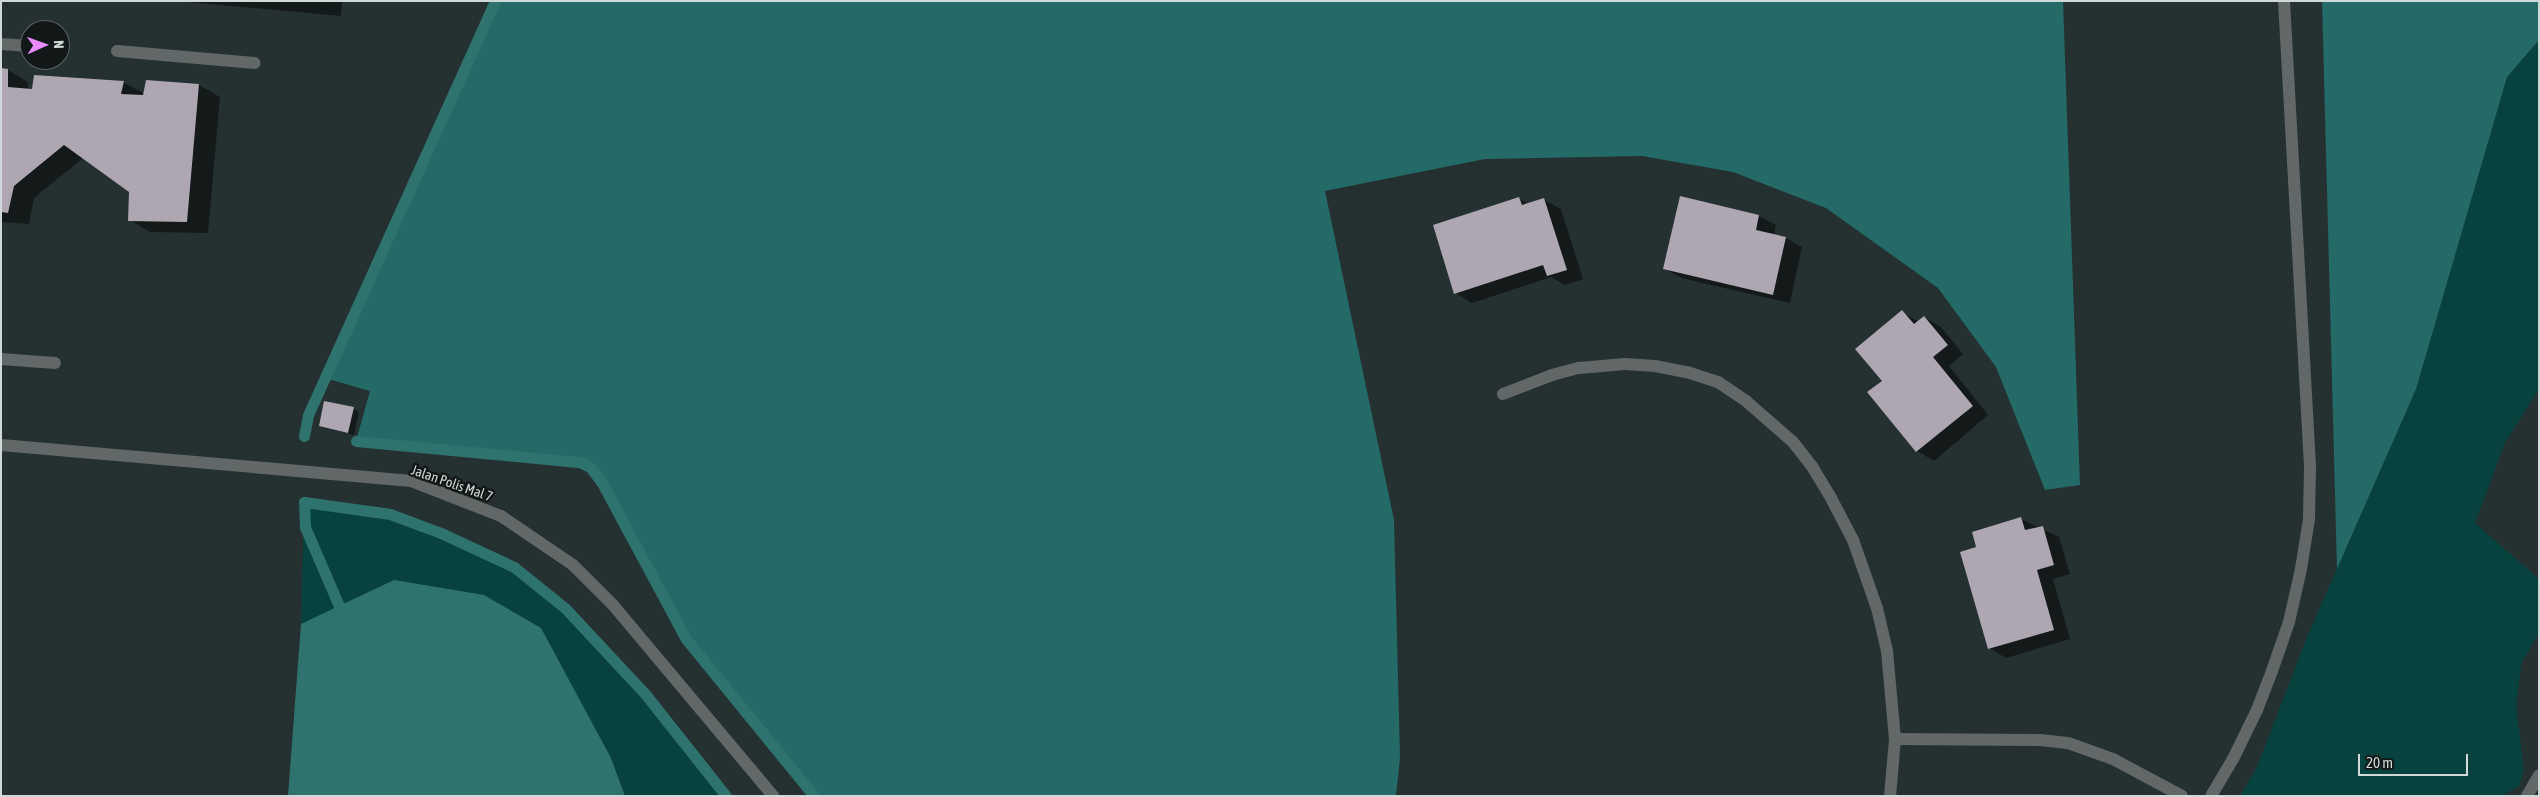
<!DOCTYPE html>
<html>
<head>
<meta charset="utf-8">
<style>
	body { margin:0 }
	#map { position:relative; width:2540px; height:797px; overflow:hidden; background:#253130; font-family:"Asap Condensed",sans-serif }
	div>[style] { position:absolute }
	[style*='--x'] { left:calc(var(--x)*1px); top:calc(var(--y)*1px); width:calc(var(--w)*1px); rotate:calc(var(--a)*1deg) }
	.green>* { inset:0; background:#08423f }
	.forest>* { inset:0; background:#246a66 }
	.water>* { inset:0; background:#2e736e }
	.shadow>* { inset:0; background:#0007 }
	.stream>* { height:11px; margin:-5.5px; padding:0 5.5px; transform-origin:5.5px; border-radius:5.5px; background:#2e736e }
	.building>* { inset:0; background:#aea6b0 }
	.service>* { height:12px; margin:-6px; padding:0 6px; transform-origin:6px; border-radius:6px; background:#626867 }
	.minor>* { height:12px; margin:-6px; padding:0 6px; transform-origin:6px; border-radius:6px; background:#626867 }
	span { translate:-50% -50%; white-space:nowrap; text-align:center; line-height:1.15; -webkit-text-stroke:5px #121817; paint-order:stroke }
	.street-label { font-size:14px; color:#d1d9d8 }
	.frame { position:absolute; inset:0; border:2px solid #d1d9d8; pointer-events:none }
	.north { position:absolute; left:20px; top:20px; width:50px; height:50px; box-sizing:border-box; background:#121817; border:1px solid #5e6564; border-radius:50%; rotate:88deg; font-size:14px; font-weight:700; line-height:20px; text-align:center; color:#d1d9d8 }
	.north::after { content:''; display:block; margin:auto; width:18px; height:22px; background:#e98dfe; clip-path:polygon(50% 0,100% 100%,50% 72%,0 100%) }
	.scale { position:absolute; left:2358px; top:754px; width:110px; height:22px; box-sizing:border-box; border:2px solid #d1d9d8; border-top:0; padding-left:6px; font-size:15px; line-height:18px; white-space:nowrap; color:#d1d9d8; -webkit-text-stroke:4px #121817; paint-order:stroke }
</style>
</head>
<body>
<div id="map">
	<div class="green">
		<div style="clip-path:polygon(2539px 40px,2539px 389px,2505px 443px,2475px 523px,2539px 579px,2539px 633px,2522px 662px,2516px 704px,2524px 771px,2519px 786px,2502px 796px,2240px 796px,2257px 767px,2307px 637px,2416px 389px,2507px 77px)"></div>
		<div style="clip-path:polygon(304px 502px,390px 514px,441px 533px,514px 567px,565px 608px,646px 695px,726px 796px,625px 796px,611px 758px,301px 624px)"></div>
	</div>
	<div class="forest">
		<div style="clip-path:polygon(495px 1px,2063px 1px,2080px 485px,2045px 490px,1996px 367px,1938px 288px,1826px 208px,1733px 172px,1642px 156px,1485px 159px,1325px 191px,1394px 520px,1400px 758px,1396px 796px,814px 796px,686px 639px,602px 483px,590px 467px,580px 462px,356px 441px,370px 391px,325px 378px)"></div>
		<div style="clip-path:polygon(2322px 1px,2539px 1px,2539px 40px,2507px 77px,2416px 389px,2337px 569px)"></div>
	</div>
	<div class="water">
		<div style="clip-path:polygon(394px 580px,484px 595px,541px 628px,611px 758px,625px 796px,288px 796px,301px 624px)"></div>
	</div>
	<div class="shadow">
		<div style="clip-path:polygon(176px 1px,342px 1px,341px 16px)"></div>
		<div style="clip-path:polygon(1px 70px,8px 70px,28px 82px,28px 90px,123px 82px,145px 94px,147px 81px,199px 85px,220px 97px,208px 233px,150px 232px,130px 220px,131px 191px,83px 158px,34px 198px,29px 224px,1px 222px)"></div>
		<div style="clip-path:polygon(1681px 198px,1759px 216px,1776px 225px,1774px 235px,1786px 238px,1802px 247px,1790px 303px,1681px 278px,1665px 269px)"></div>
		<div style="clip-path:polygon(1519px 199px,1529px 204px,1544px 200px,1561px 209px,1583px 279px,1565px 285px,1551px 277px,1472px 303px,1455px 293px)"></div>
		<div style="clip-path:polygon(1902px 312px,1919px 322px,1924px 317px,1941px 327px,1963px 354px,1949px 366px,1988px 415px,1934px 461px,1917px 451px,1869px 392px,1883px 381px)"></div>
		<div style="clip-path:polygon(353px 409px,359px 412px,354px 435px,320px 426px)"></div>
		<div style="clip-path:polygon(2021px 519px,2059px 537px,2070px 574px,2053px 579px,2070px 639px,2006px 658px,1989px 648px,1978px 548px)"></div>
	</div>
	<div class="stream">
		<div style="--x:304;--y:436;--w:21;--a:-79"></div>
		<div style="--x:308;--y:415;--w:454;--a:-65.7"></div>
		<div style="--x:356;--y:441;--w:225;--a:5.4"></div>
		<div style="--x:580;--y:462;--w:11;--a:27"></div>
		<div style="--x:590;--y:467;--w:20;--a:53"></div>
		<div style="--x:602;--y:483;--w:177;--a:61.7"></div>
		<div style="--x:686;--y:639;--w:203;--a:50.8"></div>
		<div style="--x:339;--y:606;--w:86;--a:-113.3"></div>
		<div style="--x:305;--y:527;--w:25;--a:-92"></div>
		<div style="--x:304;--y:502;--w:87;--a:7.9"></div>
		<div style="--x:390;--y:514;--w:54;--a:20.4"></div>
		<div style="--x:441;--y:533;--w:81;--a:25"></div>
		<div style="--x:514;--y:567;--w:65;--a:38.8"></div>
		<div style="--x:565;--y:608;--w:119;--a:47"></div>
		<div style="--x:646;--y:695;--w:129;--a:51.6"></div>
	</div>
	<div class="building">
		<div style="clip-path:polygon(1px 68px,8px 69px,8px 87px,32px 89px,34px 75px,124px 81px,121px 94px,143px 95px,146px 80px,199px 84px,187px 222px,128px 221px,129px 192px,64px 145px,14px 186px,8px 213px,1px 212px)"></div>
		<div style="clip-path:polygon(1680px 196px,1759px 215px,1756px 230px,1786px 237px,1773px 295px,1663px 269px)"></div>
		<div style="clip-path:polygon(1519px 197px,1522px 205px,1544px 198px,1567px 270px,1547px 276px,1543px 265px,1454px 294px,1433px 225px)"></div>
		<div style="clip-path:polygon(1902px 310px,1914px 324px,1924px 316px,1948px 345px,1933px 357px,1973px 406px,1916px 452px,1867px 392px,1882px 381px,1855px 349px)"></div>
		<div style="clip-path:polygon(324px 401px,354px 407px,348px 433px,319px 426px)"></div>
		<div style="clip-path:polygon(2021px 517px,2025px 530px,2043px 526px,2054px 565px,2037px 570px,2054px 630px,1988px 649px,1960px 552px,1976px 547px,1972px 532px)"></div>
	</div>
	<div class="service">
		<div style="--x:1;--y:44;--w:29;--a:4"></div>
		<div style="--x:117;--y:51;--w:138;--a:5"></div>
		<div style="--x:1;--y:359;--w:54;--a:4.2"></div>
	</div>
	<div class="minor">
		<div style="--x:1503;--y:394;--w:53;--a:-21.2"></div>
		<div style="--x:1552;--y:375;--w:28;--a:-15"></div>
		<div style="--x:1579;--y:368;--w:46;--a:-5"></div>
		<div style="--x:1625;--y:364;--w:30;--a:4"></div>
		<div style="--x:1655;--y:366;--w:33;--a:11"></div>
		<div style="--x:1687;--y:372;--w:33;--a:18"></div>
		<div style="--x:1718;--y:382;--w:34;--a:34"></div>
		<div style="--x:1746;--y:401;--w:62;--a:41.1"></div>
		<div style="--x:1793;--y:442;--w:33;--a:52"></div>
		<div style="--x:1813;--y:468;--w:37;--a:59"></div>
		<div style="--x:1832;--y:500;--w:45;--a:62.3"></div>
		<div style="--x:1853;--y:540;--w:72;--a:70.6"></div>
		<div style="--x:1877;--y:608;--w:44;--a:76.9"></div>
		<div style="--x:1887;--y:651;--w:88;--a:84.8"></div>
		<div style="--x:1895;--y:739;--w:57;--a:95"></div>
		<div style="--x:1;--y:445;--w:412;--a:5"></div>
		<div style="--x:411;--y:481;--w:97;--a:21.3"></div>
		<div style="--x:501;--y:516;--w:87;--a:34.2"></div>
		<div style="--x:573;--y:565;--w:57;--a:45"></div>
		<div style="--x:613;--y:605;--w:249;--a:50"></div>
		<div style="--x:1895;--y:739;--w:145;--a:0.4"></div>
		<div style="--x:2040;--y:740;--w:28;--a:6"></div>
		<div style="--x:2068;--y:743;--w:48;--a:19.6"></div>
		<div style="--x:2113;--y:759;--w:78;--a:28.2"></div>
		<div style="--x:2211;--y:796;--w:43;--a:-59.3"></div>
		<div style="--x:2233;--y:759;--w:55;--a:-63.9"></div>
		<div style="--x:2257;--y:710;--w:42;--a:-69"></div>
		<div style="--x:2272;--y:671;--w:52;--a:-70.9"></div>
		<div style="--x:2289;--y:622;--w:54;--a:-77.2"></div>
		<div style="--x:2301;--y:569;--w:51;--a:-80.9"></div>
		<div style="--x:2309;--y:519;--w:53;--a:-88.9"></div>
		<div style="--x:2310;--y:466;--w:466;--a:-93.2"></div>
		<div style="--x:2527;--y:796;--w:24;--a:-60"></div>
	</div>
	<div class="street-label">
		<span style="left:452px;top:483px;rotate:19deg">Jalan Polis Mal 7</span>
	</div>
	<div class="frame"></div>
	<div class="north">N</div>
	<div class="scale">20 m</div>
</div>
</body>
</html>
